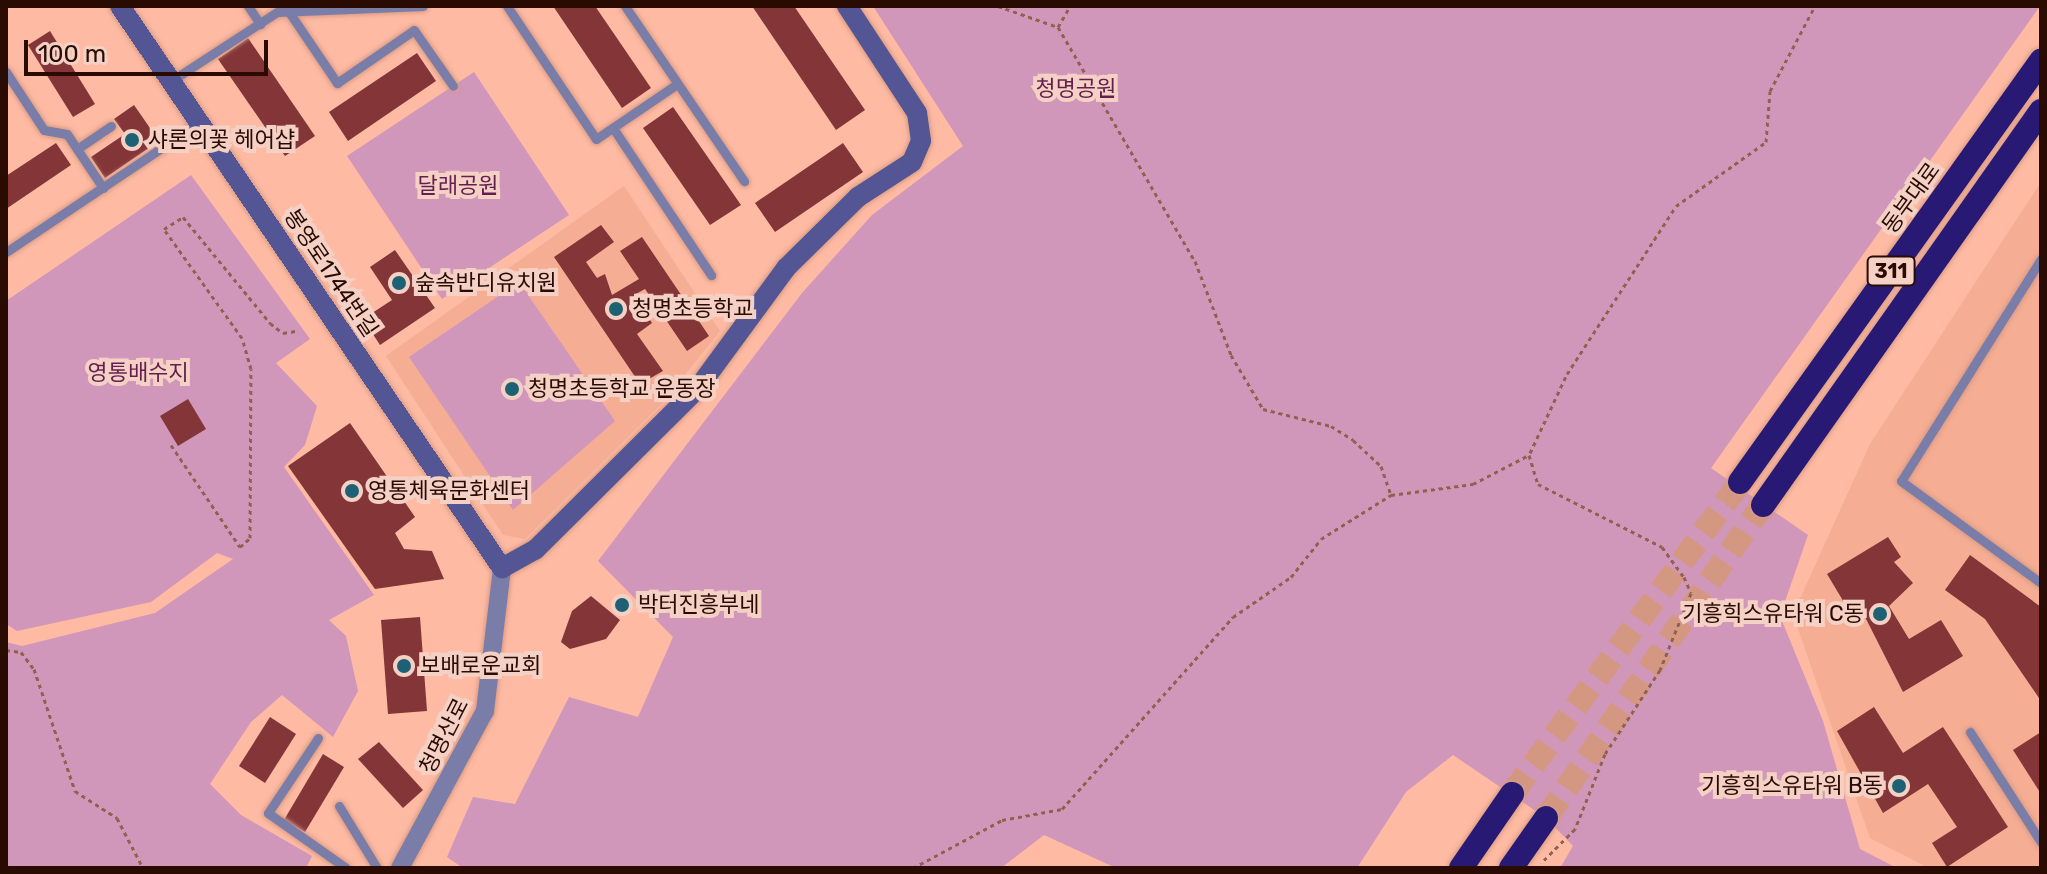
<!DOCTYPE html>
<html>
<head>
<meta charset="utf-8">
<style>
	body { margin:0 }
	#map { position:relative; width:2047px; height:874px; overflow:hidden; background:#febaa2; font-family:Rubik,"Noto Sans KR",sans-serif }
	div>[style] { position:absolute }
	[style*='--x'] { left:calc(var(--x)*1px); top:calc(var(--y)*1px); width:calc(var(--w)*1px); rotate:calc(var(--a)*1deg) }
	.built>* { inset:0; background:#f5ad93 }
	.green>* { inset:0; background:#d097bb }
	.building>* { inset:0; background:#833538 }
	.highway-tunnel>* { height:24px; margin-top:-12px; transform-origin:0; background:repeating-linear-gradient(90deg,#d39782 0 24px,transparent 0 36px) }
	.path>* { height:3px; margin-top:-1.5px; transform-origin:0; background:repeating-linear-gradient(90deg,#916150 0 4px,transparent 0 8px) }
	.roads { filter:drop-shadow(0 0 2px #d89a85) drop-shadow(0 0 2px #d89a85) }
	.lane>* { height:9px; margin:-4.5px; padding:0 4.5px; transform-origin:4.5px; border-radius:4.5px; background:#797da8 }
	.street>* { height:18px; margin:-9px; padding:0 9px; transform-origin:9px; border-radius:9px; background:#797da8 }
	.secondary>* { height:20px; margin:-10px; padding:0 10px; transform-origin:10px; border-radius:10px; background:#535594 }
	.highway>* { height:24px; margin:-12px; padding:0 12px; transform-origin:12px; border-radius:12px; background:#281975 }
	.dots>* { width:22px; height:22px; translate:-50% -50%; box-sizing:border-box; border:4px solid #f4d1c4; border-radius:50% }
	span { translate:-50% -50%; white-space:nowrap; text-align:center; line-height:1.15; -webkit-text-stroke:8px #f4d1c4; paint-order:stroke }
	.shield-label span { padding:2px 6px; background:#f4d1c4; border:2px solid; border-radius:6px; -webkit-text-stroke-width:0 }
	.shield-label { font-size:20px; color:#290b02; font-weight:700 }
	.park-label { font-size:22px; color:#641e50 }
	.poi-label { font-size:22px; color:#290b02 }
	.left { translate:0 -50%; text-align:left }
	.right { translate:-100% -50%; text-align:right }
	.street-label { font-size:22px; color:#290b02 }
	.frame { position:absolute; inset:0; border:8px solid #290b02; pointer-events:none }
	.scale { position:absolute; left:24px; top:40px; width:244px; height:36px; box-sizing:border-box; border:4px solid #290b02; border-top:0; padding-left:10px; font-size:24px; line-height:28px; white-space:nowrap; color:#290b02; -webkit-text-stroke:6px #f4d1c4; paint-order:stroke }
</style>
</head>
<body>
<div id="map">
	<div class="built">
		<div style="clip-path:polygon(2041px 182px,2041px 868px,1929px 868px,1870px 838px,1793px 614px,1870px 444px)"></div>
		<div style="clip-path:polygon(624px 186px,720px 331px,665px 400px,525px 539px,503px 535px,386px 356px)"></div>
	</div>
	<div class="green">
		<div style="clip-path:polygon(873px 6px,2040px 6px,1711px 468px,1808px 535px,1780px 616px,1823px 721px,1860px 849px,1897px 868px,1560px 868px,1573px 846px,1546px 818px,1453px 755px,1406px 792px,1357px 868px,1116px 868px,1044px 835px,1001px 868px,463px 868px,447px 857px,473px 797px,515px 804px,569px 697px,638px 717px,673px 637px,598px 561px,802px 293px,872px 215px,963px 146px)"></div>
		<div style="clip-path:polygon(474px 72px,569px 215px,442px 299px,347px 156px)"></div>
		<div style="clip-path:polygon(191px 175px,310px 339px,276px 363px,317px 406px,305px 445px,284px 467px,374px 595px,329px 620px,346px 636px,358px 691px,333px 737px,282px 695px,251px 722px,210px 784px,241px 815px,312px 856px,306px 868px,6px 868px,6px 642px,22px 646px,155px 613px,233px 559px,217px 553px,151px 602px,17px 631px,6px 624px,6px 301px)"></div>
		<div style="clip-path:polygon(519px 282px,615px 421px,513px 510px,409px 357px)"></div>
	</div>
	<div class="building">
		<div style="clip-path:polygon(553px 6px,595px 6px,651px 88px,622px 108px)"></div>
		<div style="clip-path:polygon(752px 6px,794px 6px,865px 110px,836px 130px)"></div>
		<div style="clip-path:polygon(50px 31px,95px 104px,73px 117px,28px 45px)"></div>
		<div style="clip-path:polygon(248px 38px,315px 136px,285px 156px,218px 59px)"></div>
		<div style="clip-path:polygon(417px 53px,436px 81px,348px 141px,329px 112px)"></div>
		<div style="clip-path:polygon(134px 105px,159px 141px,105px 178px,91px 157px,125px 134px,114px 119px)"></div>
		<div style="clip-path:polygon(673px 107px,741px 205px,710px 225px,643px 128px)"></div>
		<div style="clip-path:polygon(56px 143px,71px 165px,6px 209px,6px 176px)"></div>
		<div style="clip-path:polygon(843px 143px,863px 172px,775px 232px,755px 203px)"></div>
		<div style="clip-path:polygon(601px 225px,614px 242px,586px 262px,597px 278px,605px 274px,612px 295px,639px 279px,620px 251px,642px 237px,709px 336px,687px 351px,645px 289px,634px 295px,652px 323px,637px 334px,663px 371px,640px 384px,554px 257px)"></div>
		<div style="clip-path:polygon(395px 250px,435px 308px,380px 345px,363px 319px,392px 300px,370px 267px)"></div>
		<div style="clip-path:polygon(188px 399px,206px 429px,178px 446px,160px 416px)"></div>
		<div style="clip-path:polygon(350px 423px,415px 517px,395px 533px,404px 549px,432px 551px,444px 579px,375px 589px,288px 466px)"></div>
		<div style="clip-path:polygon(1888px 537px,1901px 557px,1894px 562px,1913px 583px,1889px 606px,1909px 639px,1941px 620px,1963px 656px,1903px 692px,1858px 603px,1848px 609px,1827px 574px)"></div>
		<div style="clip-path:polygon(1970px 555px,2041px 607px,2041px 701px,1985px 619px,1945px 590px)"></div>
		<div style="clip-path:polygon(591px 596px,620px 620px,606px 639px,570px 649px,561px 642px,572px 611px)"></div>
		<div style="clip-path:polygon(420px 617px,427px 711px,388px 714px,381px 620px)"></div>
		<div style="clip-path:polygon(1874px 707px,1903px 753px,1943px 727px,2008px 827px,1947px 867px,1932px 843px,1957px 827px,1928px 784px,1883px 813px,1837px 731px)"></div>
		<div style="clip-path:polygon(270px 717px,296px 734px,265px 783px,239px 766px)"></div>
		<div style="clip-path:polygon(2041px 732px,2041px 794px,2013px 750px)"></div>
		<div style="clip-path:polygon(379px 742px,423px 790px,403px 808px,358px 759px)"></div>
		<div style="clip-path:polygon(323px 754px,344px 767px,305px 832px,284px 820px)"></div>
	</div>
	<div class="highway-tunnel">
		<div style="--x:1512;--y:794;--w:386;--a:-53.8"></div>
		<div style="--x:1546;--y:818;--w:381;--a:-55.3"></div>
	</div>
	<div class="path">
		<div style="--x:998;--y:6;--w:64;--a:19.3"></div>
		<div style="--x:1058;--y:27;--w:271;--a:59.7"></div>
		<div style="--x:1195;--y:261;--w:101;--a:69"></div>
		<div style="--x:1231;--y:355;--w:63;--a:59.3"></div>
		<div style="--x:1263;--y:409;--w:70;--a:14"></div>
		<div style="--x:1331;--y:426;--w:26;--a:32"></div>
		<div style="--x:1353;--y:440;--w:38;--a:43"></div>
		<div style="--x:1381;--y:466;--w:31;--a:71"></div>
		<div style="--x:1391;--y:495;--w:83;--a:-7.6"></div>
		<div style="--x:1473;--y:484;--w:63;--a:-27.4"></div>
		<div style="--x:1529;--y:455;--w:30;--a:73"></div>
		<div style="--x:1538;--y:484;--w:139;--a:26.9"></div>
		<div style="--x:1662;--y:547;--w:37;--a:54"></div>
		<div style="--x:1684;--y:577;--w:17;--a:66"></div>
		<div style="--x:1691;--y:593;--w:83;--a:111.9"></div>
		<div style="--x:1660;--y:670;--w:100;--a:123.2"></div>
		<div style="--x:1605;--y:754;--w:81;--a:111.8"></div>
		<div style="--x:1575;--y:829;--w:48;--a:135"></div>
		<div style="--x:1058;--y:27;--w:24;--a:-60"></div>
		<div style="--x:171;--y:445;--w:123;--a:55.9"></div>
		<div style="--x:240;--y:547;--w:13;--a:-42"></div>
		<div style="--x:250;--y:538;--w:169;--a:-89.7"></div>
		<div style="--x:251;--y:369;--w:32;--a:-106"></div>
		<div style="--x:242;--y:338;--w:134;--a:-125.6"></div>
		<div style="--x:164;--y:229;--w:22;--a:-32"></div>
		<div style="--x:183;--y:217;--w:137;--a:50.6"></div>
		<div style="--x:270;--y:323;--w:16;--a:38"></div>
		<div style="--x:283;--y:333;--w:13;--a:-9"></div>
		<div style="--x:1530;--y:453;--w:87;--a:-64.9"></div>
		<div style="--x:1567;--y:374;--w:200;--a:-57"></div>
		<div style="--x:1676;--y:206;--w:110;--a:-35.4"></div>
		<div style="--x:1766;--y:142;--w:51;--a:-85.5"></div>
		<div style="--x:1770;--y:91;--w:96;--a:-62.1"></div>
		<div style="--x:6;--y:650;--w:15;--a:8"></div>
		<div style="--x:21;--y:652;--w:21;--a:53"></div>
		<div style="--x:34;--y:669;--w:129;--a:71.4"></div>
		<div style="--x:75;--y:791;--w:50;--a:32.7"></div>
		<div style="--x:117;--y:818;--w:56;--a:62.5"></div>
		<div style="--x:913;--y:868;--w:101;--a:-28.3"></div>
		<div style="--x:1002;--y:820;--w:61;--a:-10.4"></div>
		<div style="--x:1062;--y:809;--w:257;--a:-48.3"></div>
		<div style="--x:1233;--y:617;--w:70;--a:-34.6"></div>
		<div style="--x:1291;--y:577;--w:48;--a:-51.7"></div>
		<div style="--x:1321;--y:539;--w:83;--a:-32.2"></div>
	</div>
	<div class="roads">
		<div class="lane">
			<div style="--x:248;--y:6;--w:22;--a:56"></div>
			<div style="--x:507;--y:6;--w:160;--a:56.2"></div>
			<div style="--x:596;--y:139;--w:98;--a:-34.2"></div>
			<div style="--x:625;--y:6;--w:212;--a:55.8"></div>
			<div style="--x:289;--y:12;--w:86;--a:55.9"></div>
			<div style="--x:337;--y:83;--w:93;--a:-34.5"></div>
			<div style="--x:414;--y:30;--w:68;--a:55.1"></div>
			<div style="--x:6;--y:72;--w:69;--a:56.8"></div>
			<div style="--x:44;--y:130;--w:23;--a:10"></div>
			<div style="--x:67;--y:134;--w:65;--a:56.3"></div>
			<div style="--x:171;--y:81;--w:126;--a:-33.1"></div>
			<div style="--x:277;--y:12;--w:146;--a:-2.4"></div>
			<div style="--x:613;--y:128;--w:177;--a:56.3"></div>
			<div style="--x:77;--y:149;--w:41;--a:-34.1"></div>
			<div style="--x:6;--y:252;--w:232;--a:-33.8"></div>
			<div style="--x:2041;--y:259;--w:262;--a:122.2"></div>
			<div style="--x:1901;--y:481;--w:173;--a:36.1"></div>
			<div style="--x:1970;--y:732;--w:131;--a:57.2"></div>
			<div style="--x:318;--y:738;--w:90;--a:123.7"></div>
			<div style="--x:268;--y:813;--w:95;--a:35.2"></div>
			<div style="--x:339;--y:806;--w:73;--a:58.5"></div>
		</div>
		<div class="street">
			<div style="--x:400;--y:868;--w:179;--a:-61.6"></div>
			<div style="--x:485;--y:711;--w:144;--a:-83.2"></div>
		</div>
		<div class="secondary">
			<div style="--x:120;--y:6;--w:680;--a:55.8"></div>
			<div style="--x:502;--y:568;--w:38;--a:-29"></div>
			<div style="--x:535;--y:550;--w:230;--a:-44.8"></div>
			<div style="--x:698;--y:388;--w:149;--a:-53.7"></div>
			<div style="--x:786;--y:268;--w:101;--a:-44.6"></div>
			<div style="--x:858;--y:197;--w:64;--a:-32.9"></div>
			<div style="--x:912;--y:162;--w:23;--a:-67"></div>
			<div style="--x:921;--y:141;--w:28;--a:-98"></div>
			<div style="--x:917;--y:113;--w:128;--a:-123.2"></div>
		</div>
		<div class="highway">
			<div style="--x:1740;--y:482;--w:518;--a:-54.44"></div>
			<div style="--x:1763;--y:505;--w:482;--a:-54.8"></div>
			<div style="--x:1461;--y:868;--w:90;--a:-55.4"></div>
			<div style="--x:1511;--y:868;--w:61;--a:-55"></div>
		</div>
	</div>
	<div class="dots">
		<div style="left:132px;top:140px;background:#1e6175"></div>
		<div style="left:399px;top:283px;background:#1e6175"></div>
		<div style="left:616px;top:309px;background:#1e6175"></div>
		<div style="left:512px;top:389px;background:#1e6175"></div>
		<div style="left:352px;top:491px;background:#1e6175"></div>
		<div style="left:622px;top:605px;background:#1e6175"></div>
		<div style="left:1880px;top:614px;background:#1e6175"></div>
		<div style="left:404px;top:666px;background:#1e6175"></div>
		<div style="left:1899px;top:786px;background:#1e6175"></div>
	</div>
	<div class="shield-label">
		<span style="left:1891px;top:271px">311</span>
	</div>
	<div class="park-label">
		<span style="left:1076px;top:89px">청명공원</span>
		<span style="left:458px;top:186px">달래공원</span>
		<span style="left:138px;top:373px">영통배수지</span>
	</div>
	<div class="poi-label">
		<span class="left" style="left:148px;top:140px">샤론의꽃 헤어샵</span>
		<span class="left" style="left:415px;top:283px">숲속반디유치원</span>
		<span class="left" style="left:632px;top:309px">청명초등학교</span>
		<span class="left" style="left:528px;top:389px">청명초등학교 운동장</span>
		<span class="left" style="left:368px;top:491px">영통체육문화센터</span>
		<span class="left" style="left:638px;top:605px">박터진흥부네</span>
		<span class="right" style="left:1864px;top:614px">기흥힉스유타워 C동</span>
		<span class="left" style="left:420px;top:666px">보배로운교회</span>
		<span class="right" style="left:1883px;top:786px">기흥힉스유타워 B동</span>
	</div>
	<div class="street-label">
		<span style="left:1911px;top:198px;rotate:-54deg">동부대로</span>
		<span style="left:331px;top:273px;rotate:56deg">봉영로1744번길</span>
		<span style="left:444px;top:736px;rotate:-63deg">청명산로</span>
	</div>
	<div class="frame"></div>
	<div class="scale">100 m</div>
</div>
</body>
</html>
